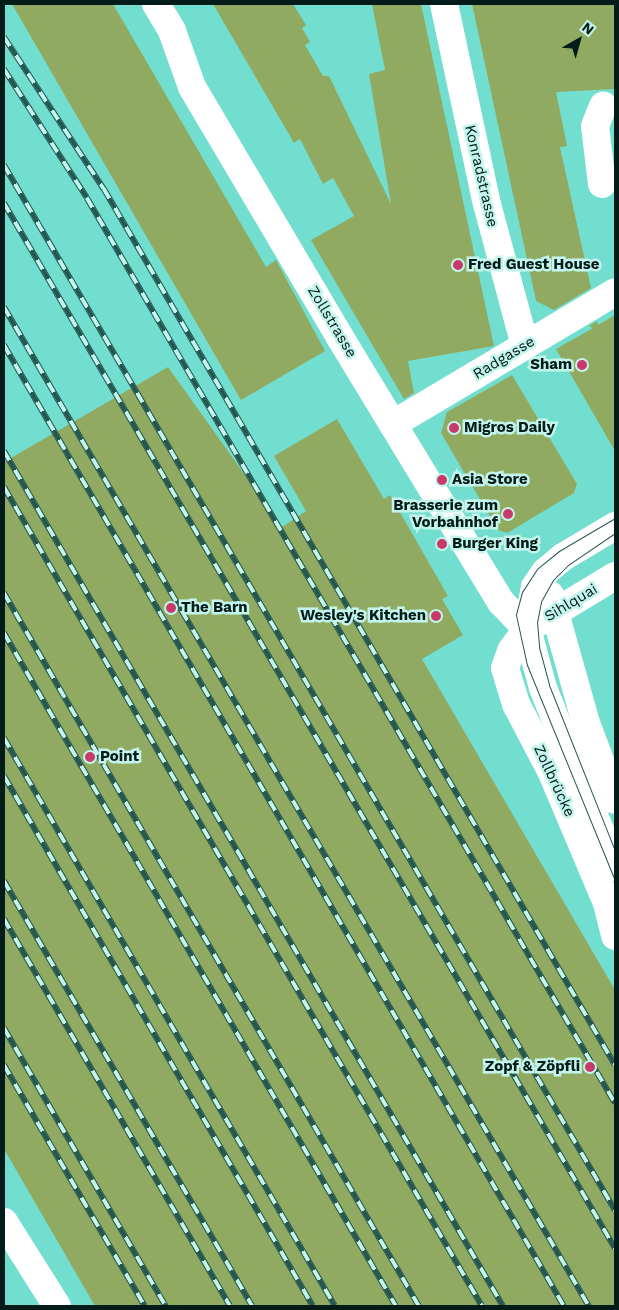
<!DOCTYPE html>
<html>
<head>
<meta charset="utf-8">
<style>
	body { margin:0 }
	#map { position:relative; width:619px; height:1310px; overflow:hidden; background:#72ded0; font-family:"Work Sans",sans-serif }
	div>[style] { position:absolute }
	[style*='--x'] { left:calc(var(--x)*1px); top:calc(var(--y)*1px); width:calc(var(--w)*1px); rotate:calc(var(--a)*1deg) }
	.building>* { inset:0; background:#91aa61 }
	.minor>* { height:28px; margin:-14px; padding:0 14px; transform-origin:14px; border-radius:14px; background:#fff }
	.tram>* { height:1px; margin:-0.5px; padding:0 0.5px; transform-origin:0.5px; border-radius:0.5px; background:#255751 }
	.rail>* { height:5.5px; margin-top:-2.75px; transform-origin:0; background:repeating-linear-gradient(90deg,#c4f5ed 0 11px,#255751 0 22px); box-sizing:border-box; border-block:1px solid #255751 }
	.dots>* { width:14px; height:14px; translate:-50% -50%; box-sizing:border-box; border:2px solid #c4f5ed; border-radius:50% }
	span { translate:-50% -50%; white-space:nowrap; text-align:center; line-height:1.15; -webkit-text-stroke:5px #c4f5ed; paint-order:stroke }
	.street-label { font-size:15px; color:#041c19 }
	.poi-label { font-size:15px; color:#041c19; font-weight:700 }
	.left { translate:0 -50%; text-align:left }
	.right { translate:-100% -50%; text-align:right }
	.frame { position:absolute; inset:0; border:5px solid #041c19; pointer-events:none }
	.north { position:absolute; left:554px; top:15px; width:50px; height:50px; -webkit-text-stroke:4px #c4f5ed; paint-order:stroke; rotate:38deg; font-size:14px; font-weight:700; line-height:20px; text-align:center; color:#041c19 }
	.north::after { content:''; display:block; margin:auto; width:18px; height:22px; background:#041c19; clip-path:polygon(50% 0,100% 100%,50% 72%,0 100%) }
</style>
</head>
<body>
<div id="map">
	<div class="building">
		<div style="clip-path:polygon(12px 4px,113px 4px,266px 267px,276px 260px,325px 351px,241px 400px)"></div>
		<div style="clip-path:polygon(213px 4px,293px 4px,306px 25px,302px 28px,310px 42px,305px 45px,323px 76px,329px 76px,391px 204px,369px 74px,385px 70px,372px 4px,421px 4px,494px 346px,408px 361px,414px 393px,404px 399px,311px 240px,354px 216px,333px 178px,323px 184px,300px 139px,294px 143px)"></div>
		<div style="clip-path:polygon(472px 4px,615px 4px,615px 89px,556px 92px,567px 146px,560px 147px,591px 288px,554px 310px,536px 301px)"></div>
		<div style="clip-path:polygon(615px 315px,615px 451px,556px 349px,593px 328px,589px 326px,597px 321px,598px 325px)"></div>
		<div style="clip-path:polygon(168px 367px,282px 527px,306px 511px,274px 456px,337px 419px,384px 499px,390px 495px,448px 596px,442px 599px,463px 635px,422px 659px,615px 990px,615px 1306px,95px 1306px,4px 1149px,4px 462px)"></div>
		<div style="clip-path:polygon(512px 375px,577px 484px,574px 493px,507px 533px,498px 530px,441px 433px,447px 412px)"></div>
	</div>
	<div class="minor">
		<div style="--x:156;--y:4;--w:31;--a:59"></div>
		<div style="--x:172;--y:31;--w:59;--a:70.3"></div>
		<div style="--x:192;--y:87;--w:293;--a:59.4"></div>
		<div style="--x:341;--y:339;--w:308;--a:58.7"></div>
		<div style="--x:501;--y:602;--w:37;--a:46"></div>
		<div style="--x:444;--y:4;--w:205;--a:77.9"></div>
		<div style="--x:487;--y:204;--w:147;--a:75"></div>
		<div style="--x:602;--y:184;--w:58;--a:-96.9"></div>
		<div style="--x:595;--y:126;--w:22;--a:-68"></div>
		<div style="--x:393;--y:424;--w:258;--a:-30.7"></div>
		<div style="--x:615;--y:526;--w:61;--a:149.2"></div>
		<div style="--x:563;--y:557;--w:23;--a:140"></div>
		<div style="--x:545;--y:572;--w:18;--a:124"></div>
		<div style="--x:535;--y:587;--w:43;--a:100.8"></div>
		<div style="--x:527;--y:629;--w:61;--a:74.8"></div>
		<div style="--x:543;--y:688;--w:193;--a:68.1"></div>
		<div style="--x:615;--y:576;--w:103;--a:148.9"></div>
		<div style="--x:527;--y:629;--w:27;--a:126"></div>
		<div style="--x:511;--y:651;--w:18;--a:109"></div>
		<div style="--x:505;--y:668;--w:38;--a:73"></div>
		<div style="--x:516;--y:704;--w:78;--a:62.4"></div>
		<div style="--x:552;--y:773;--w:141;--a:67.1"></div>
		<div style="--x:607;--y:903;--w:34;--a:76"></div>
		<div style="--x:550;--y:595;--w:133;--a:74.3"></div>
		<div style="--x:586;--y:723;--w:82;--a:69.4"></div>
		<div style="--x:4;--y:1222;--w:99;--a:57.8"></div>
	</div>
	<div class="tram">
		<div style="--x:615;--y:518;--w:65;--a:149.5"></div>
		<div style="--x:559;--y:551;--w:28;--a:141"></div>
		<div style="--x:537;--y:569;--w:27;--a:123"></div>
		<div style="--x:522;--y:592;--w:24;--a:105"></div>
		<div style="--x:516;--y:615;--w:51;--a:77.6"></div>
		<div style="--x:527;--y:665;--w:233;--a:67.8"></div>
		<div style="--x:615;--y:533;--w:57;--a:145.8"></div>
		<div style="--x:568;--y:565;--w:21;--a:135"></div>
		<div style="--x:553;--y:580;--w:25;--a:119"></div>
		<div style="--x:541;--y:602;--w:20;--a:101"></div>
		<div style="--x:537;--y:622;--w:25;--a:85"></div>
		<div style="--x:539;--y:647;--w:39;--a:75"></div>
		<div style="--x:549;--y:685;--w:179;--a:68.3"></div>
	</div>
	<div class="rail">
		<div style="--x:4;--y:37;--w:182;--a:56.7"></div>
		<div style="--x:104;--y:189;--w:1014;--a:59.74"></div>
		<div style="--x:4;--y:69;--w:153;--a:57.2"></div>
		<div style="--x:87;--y:198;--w:1048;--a:59.74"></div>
		<div style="--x:4;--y:165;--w:1211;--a:59.69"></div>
		<div style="--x:4;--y:203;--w:1211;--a:59.69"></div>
		<div style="--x:4;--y:307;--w:1158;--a:59.65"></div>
		<div style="--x:4;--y:345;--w:1112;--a:59.77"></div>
		<div style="--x:4;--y:451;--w:990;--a:59.73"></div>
		<div style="--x:4;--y:487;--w:948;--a:59.73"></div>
		<div style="--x:4;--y:593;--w:825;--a:59.8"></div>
		<div style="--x:4;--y:633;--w:779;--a:59.78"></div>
		<div style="--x:4;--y:738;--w:657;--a:59.77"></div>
		<div style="--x:4;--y:776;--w:613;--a:59.76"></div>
		<div style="--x:4;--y:881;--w:492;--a:59.7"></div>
		<div style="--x:4;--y:919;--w:448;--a:59.7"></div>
		<div style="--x:4;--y:1028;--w:322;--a:59.8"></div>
		<div style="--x:4;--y:1065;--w:279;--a:59.7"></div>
	</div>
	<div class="dots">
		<div style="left:458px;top:265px;background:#c73a6a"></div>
		<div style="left:582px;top:365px;background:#c73a6a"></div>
		<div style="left:454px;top:428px;background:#c73a6a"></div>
		<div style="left:442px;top:480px;background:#c73a6a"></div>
		<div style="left:508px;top:514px;background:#c73a6a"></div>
		<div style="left:442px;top:544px;background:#c73a6a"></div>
		<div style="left:171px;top:608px;background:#c73a6a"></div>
		<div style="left:436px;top:616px;background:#c73a6a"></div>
		<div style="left:90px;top:757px;background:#c73a6a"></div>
		<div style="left:590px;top:1067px;background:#c73a6a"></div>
	</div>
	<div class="street-label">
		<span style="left:481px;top:176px;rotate:77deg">Konradstrasse</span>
		<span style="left:332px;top:322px;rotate:59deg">Zollstrasse</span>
		<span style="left:504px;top:358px;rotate:-31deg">Radgasse</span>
		<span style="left:571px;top:603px;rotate:-31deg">Sihlquai</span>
		<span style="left:554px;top:781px;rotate:65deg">Zollbrücke</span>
	</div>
	<div class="poi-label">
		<span class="left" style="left:468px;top:265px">Fred Guest House</span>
		<span class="right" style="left:572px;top:365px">Sham</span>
		<span class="left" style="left:464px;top:428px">Migros Daily</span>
		<span class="left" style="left:452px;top:480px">Asia Store</span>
		<span class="right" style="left:498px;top:514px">Brasserie zum<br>Vorbahnhof</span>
		<span class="left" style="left:452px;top:544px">Burger King</span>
		<span class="left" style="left:181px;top:608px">The Barn</span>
		<span class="right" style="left:426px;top:616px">Wesley's Kitchen</span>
		<span class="left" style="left:100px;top:757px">Point</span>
		<span class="right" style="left:580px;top:1067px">Zopf &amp; Zöpfli</span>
	</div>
	<div class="frame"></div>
	<div class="north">N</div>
</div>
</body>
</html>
